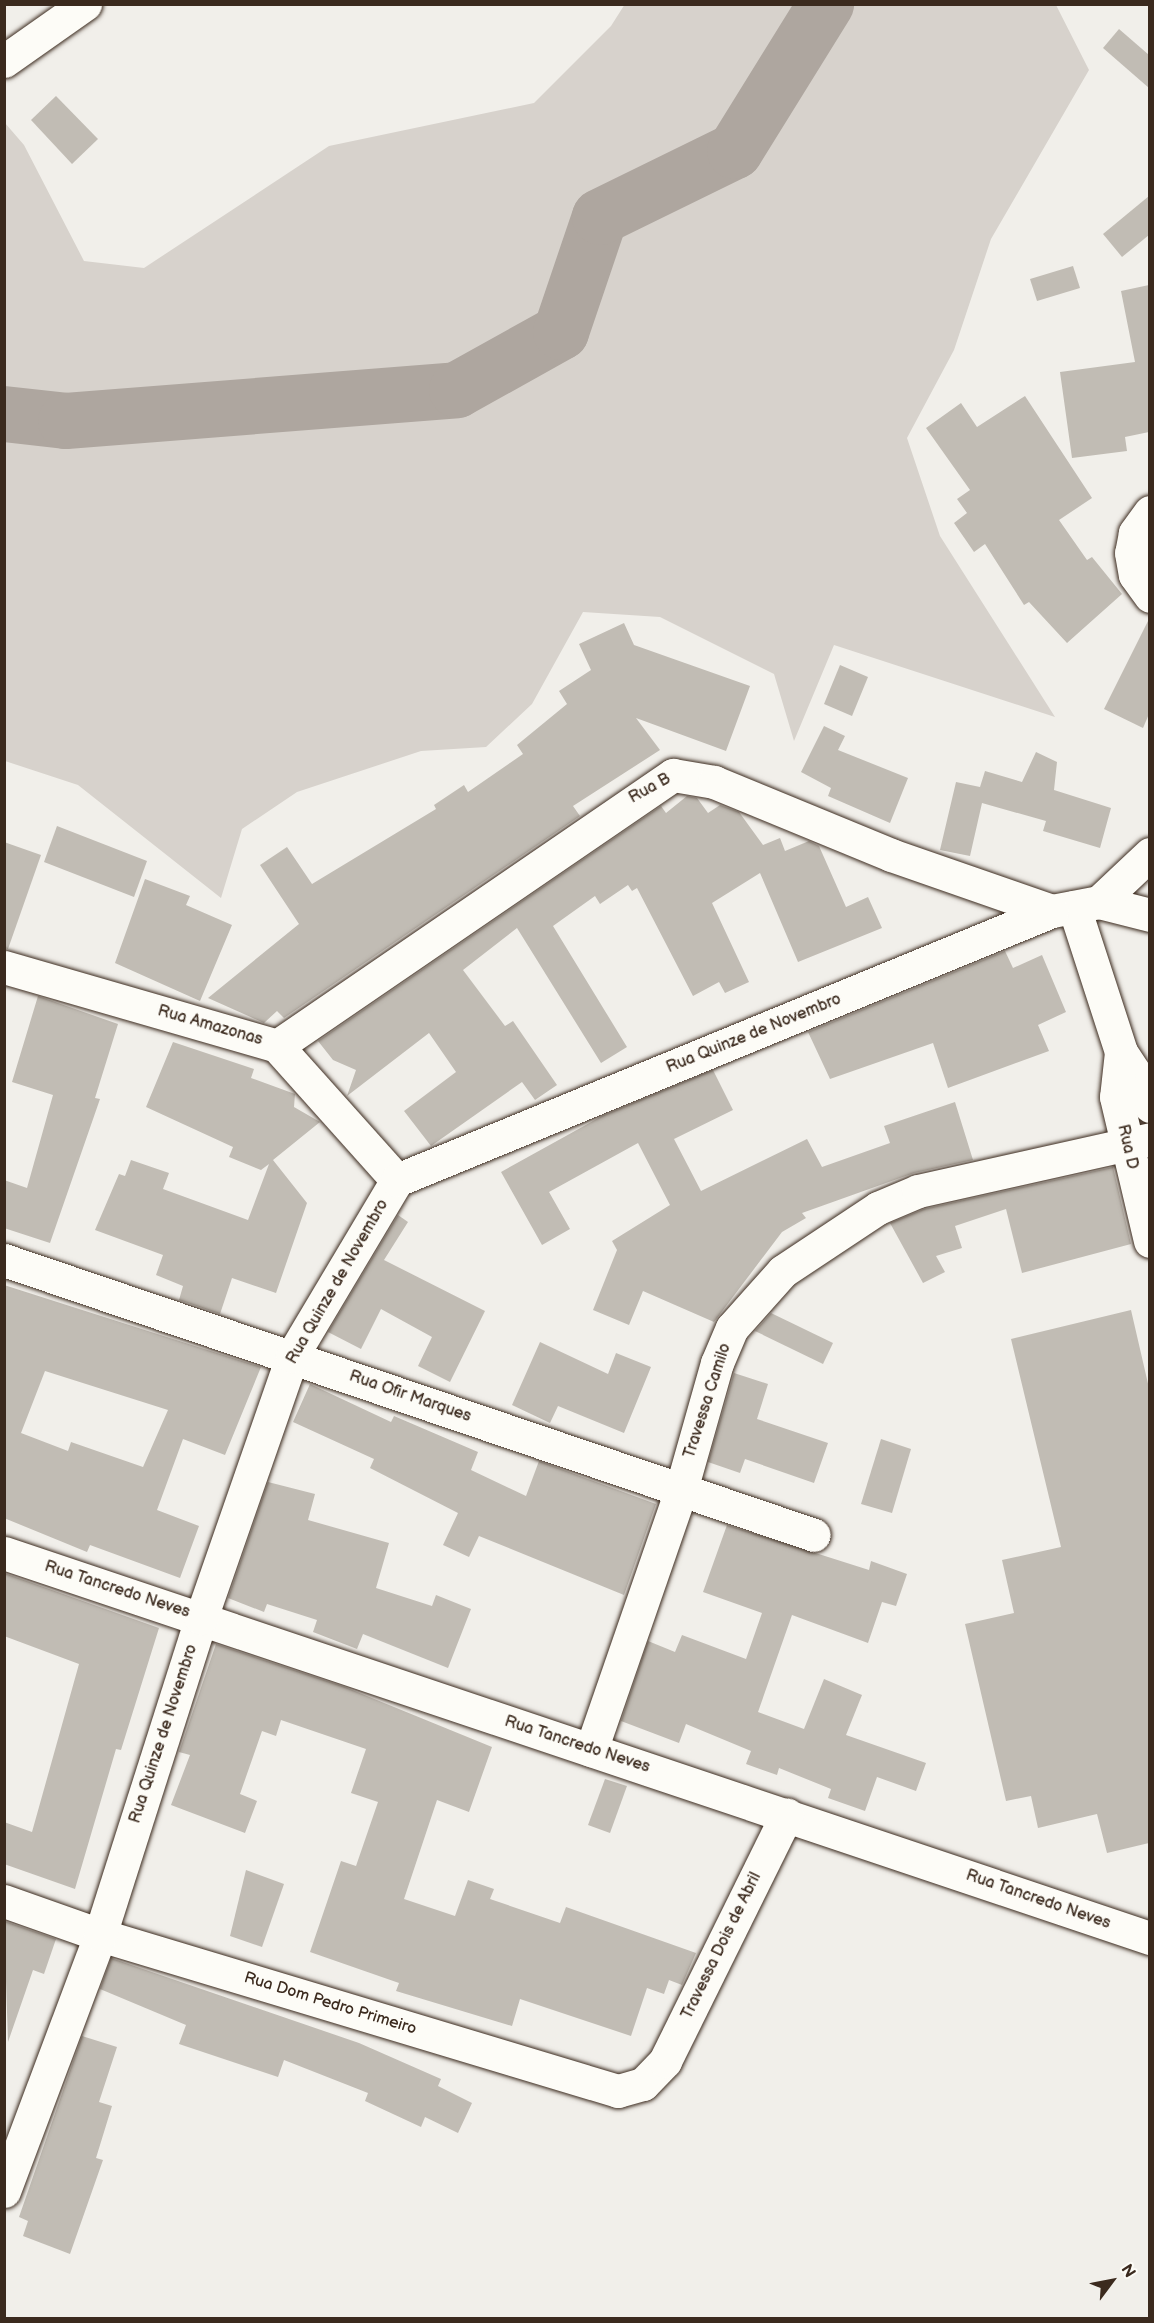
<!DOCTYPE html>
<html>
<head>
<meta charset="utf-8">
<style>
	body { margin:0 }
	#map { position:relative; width:1154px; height:2323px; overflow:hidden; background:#f1efea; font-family:"Balsamiq Sans",sans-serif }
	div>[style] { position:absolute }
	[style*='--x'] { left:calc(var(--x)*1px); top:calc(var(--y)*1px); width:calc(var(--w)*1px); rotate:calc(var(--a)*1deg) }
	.green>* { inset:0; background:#d7d2cc }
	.river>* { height:56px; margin:-28px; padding:0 28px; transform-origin:28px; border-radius:28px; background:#aea69f }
	.building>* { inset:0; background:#c1bcb4 }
	.roads { filter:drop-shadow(0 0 2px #3b2a1e) drop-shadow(0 0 2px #3b2a1e) }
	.minor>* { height:33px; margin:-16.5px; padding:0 16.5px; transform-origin:16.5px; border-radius:16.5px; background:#fdfcf7 }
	span { translate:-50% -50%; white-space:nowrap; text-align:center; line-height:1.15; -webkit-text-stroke:4.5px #fdfcf7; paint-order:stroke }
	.street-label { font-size:16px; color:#3b2a1e }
	.frame { position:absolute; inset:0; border:6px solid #3b2a1e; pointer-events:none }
	.north { position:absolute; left:1082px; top:2251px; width:60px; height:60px; -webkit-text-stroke:4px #fdfcf7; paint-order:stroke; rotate:58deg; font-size:16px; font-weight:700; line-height:24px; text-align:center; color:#3b2a1e }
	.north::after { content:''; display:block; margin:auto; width:21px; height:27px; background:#3b2a1e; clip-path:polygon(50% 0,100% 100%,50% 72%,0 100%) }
</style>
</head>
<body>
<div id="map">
	<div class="green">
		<div style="clip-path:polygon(625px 4px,1056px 5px,1089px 70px,991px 239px,954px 350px,907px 438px,940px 536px,1055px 717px,834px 645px,794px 741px,774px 674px,660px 617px,583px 612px,532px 704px,486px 747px,421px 751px,297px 792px,242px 829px,221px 898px,78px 785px,5px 761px,5px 123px,24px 145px,84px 261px,144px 268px,329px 146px,534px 103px,611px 26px)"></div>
	</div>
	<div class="river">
		<div style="--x:4;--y:414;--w:62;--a:6.4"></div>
		<div style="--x:66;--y:421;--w:392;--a:-4.5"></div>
		<div style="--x:457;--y:390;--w:119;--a:-29.1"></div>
		<div style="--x:561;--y:332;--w:121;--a:-71.3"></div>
		<div style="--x:600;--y:217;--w:150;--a:-26.1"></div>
		<div style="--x:735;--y:151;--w:173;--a:-58.2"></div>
	</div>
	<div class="building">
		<div style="clip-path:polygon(1119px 29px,1149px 55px,1149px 88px,1103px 48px)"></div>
		<div style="clip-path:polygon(56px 96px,98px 139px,72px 164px,31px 120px)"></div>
		<div style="clip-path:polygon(1149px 196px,1149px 235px,1122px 257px,1103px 234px)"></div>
		<div style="clip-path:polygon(1073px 266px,1080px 288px,1037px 301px,1030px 279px)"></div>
		<div style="clip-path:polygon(1149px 285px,1149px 432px,1125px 437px,1127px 451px,1072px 458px,1060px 372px,1135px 362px,1121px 291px)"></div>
		<div style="clip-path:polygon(1025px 396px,1092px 498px,1059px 520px,1087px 560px,1092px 557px,1122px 594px,1067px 643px,1029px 602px,1024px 605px,985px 544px,974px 552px,954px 523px,967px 513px,957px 499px,970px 490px,926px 428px,961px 403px,977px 427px)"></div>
		<div style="clip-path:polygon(1149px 619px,1149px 714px,1143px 728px,1104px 709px)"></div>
		<div style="clip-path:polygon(624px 623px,634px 645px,750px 686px,726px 751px,636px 718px,660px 750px,573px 806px,580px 816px,284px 1018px,277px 1011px,264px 1023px,208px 998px,299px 924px,260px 865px,287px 847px,312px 884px,436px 809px,434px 805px,464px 785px,468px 792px,523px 754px,517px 745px,567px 704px,559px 691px,591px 670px,579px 644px)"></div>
		<div style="clip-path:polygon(840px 665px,868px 677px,852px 716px,824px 704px)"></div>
		<div style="clip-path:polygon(824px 726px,845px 736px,838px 750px,908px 778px,890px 823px,828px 796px,831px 788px,801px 772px)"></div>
		<div style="clip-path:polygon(1036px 752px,1057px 762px,1054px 790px,1111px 808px,1100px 848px,1043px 831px,1046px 821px,982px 803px,970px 856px,940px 850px,956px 782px,980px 787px,985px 771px,1022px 782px)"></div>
		<div style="clip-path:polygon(687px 796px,697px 798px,708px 813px,720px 805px,739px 812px,763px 845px,780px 838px,785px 851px,809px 841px,819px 846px,846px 907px,868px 897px,882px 928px,798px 962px,760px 873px,712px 903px,749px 982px,725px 993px,719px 982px,693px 996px,637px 888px,632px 891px,628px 885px,600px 904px,595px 896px,553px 926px,627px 1047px,601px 1063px,517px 928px,463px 970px,505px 1026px,513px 1021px,557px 1085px,535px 1100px,522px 1082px,431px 1146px,404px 1111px,456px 1072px,429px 1033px,347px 1096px,356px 1070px,333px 1060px,318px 1041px,661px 806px,666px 813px)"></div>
		<div style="clip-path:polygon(57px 826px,147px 861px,134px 897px,44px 862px)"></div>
		<div style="clip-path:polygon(4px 842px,41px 855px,8px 949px,4px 948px)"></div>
		<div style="clip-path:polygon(145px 879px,190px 896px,186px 905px,232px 925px,200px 1001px,115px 963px)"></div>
		<div style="clip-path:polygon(1005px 951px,1013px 968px,1042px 955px,1066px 1012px,1038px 1025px,1049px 1051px,948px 1088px,933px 1043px,830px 1079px,808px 1032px)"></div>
		<div style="clip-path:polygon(38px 996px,118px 1024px,95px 1098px,100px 1099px,50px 1243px,4px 1228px,4px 1180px,27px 1188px,53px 1095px,12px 1082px)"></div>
		<div style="clip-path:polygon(173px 1042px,254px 1069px,251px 1078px,295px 1094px,294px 1107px,320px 1122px,273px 1160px,307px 1203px,276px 1293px,232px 1278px,220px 1314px,179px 1300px,183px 1286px,156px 1275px,163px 1255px,95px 1230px,119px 1174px,125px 1176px,131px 1160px,169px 1173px,163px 1189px,248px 1220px,269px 1164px,261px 1170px,229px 1157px,233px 1147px,146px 1107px)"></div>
		<div style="clip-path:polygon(713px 1070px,733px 1110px,674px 1139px,701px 1191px,807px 1139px,822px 1167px,890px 1143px,884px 1126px,955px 1102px,973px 1160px,914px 1173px,802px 1213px,806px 1218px,782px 1232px,714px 1322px,643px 1291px,629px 1325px,593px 1310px,617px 1250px,612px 1241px,670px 1205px,638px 1143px,549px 1192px,570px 1229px,542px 1245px,501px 1172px,602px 1116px)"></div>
		<div style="clip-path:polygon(1113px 1167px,1131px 1244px,1022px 1273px,1006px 1209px,955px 1226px,962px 1248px,936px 1256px,945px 1272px,923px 1283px,890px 1223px,924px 1209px)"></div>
		<div style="clip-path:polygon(398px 1215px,408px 1222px,384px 1260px,485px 1311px,450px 1382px,418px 1366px,432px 1337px,381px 1309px,361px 1349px,328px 1332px)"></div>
		<div style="clip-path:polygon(evenodd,4px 1285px,261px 1367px,225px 1455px,183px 1439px,157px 1510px,199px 1526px,180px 1578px,90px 1545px,87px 1552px,4px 1518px,4px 1285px,45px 1371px,168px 1410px,143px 1467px,71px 1442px,68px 1451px,21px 1433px,45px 1371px)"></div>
		<div style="clip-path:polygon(1131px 1310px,1149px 1388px,1149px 1843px,1107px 1853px,1097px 1814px,1038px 1828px,1031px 1796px,1006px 1801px,965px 1624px,1014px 1613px,1002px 1560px,1061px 1547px,1011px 1339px)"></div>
		<div style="clip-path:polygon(771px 1313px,833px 1343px,823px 1364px,755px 1331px)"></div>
		<div style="clip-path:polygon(540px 1342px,608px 1374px,616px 1353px,651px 1367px,624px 1433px,558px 1406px,550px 1423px,512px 1405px)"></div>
		<div style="clip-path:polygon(734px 1373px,768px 1384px,757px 1419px,828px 1443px,814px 1483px,745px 1459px,740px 1473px,708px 1462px)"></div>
		<div style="clip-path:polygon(310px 1384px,391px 1422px,394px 1416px,478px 1452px,471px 1470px,526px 1496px,539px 1461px,656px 1504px,624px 1595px,479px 1536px,469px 1557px,443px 1545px,458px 1513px,370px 1468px,374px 1459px,293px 1422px)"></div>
		<div style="clip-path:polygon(881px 1439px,911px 1449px,892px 1513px,861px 1504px)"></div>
		<div style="clip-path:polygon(268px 1482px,315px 1494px,308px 1520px,389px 1543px,376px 1588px,432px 1606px,436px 1595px,471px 1609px,448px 1668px,363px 1634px,357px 1649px,313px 1632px,317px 1620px,267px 1604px,264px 1612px,228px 1598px)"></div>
		<div style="clip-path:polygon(727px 1525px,869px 1570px,871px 1561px,907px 1574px,896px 1606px,882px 1602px,868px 1643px,792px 1615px,758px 1712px,804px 1729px,824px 1679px,862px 1695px,846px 1735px,926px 1763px,916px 1791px,877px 1777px,865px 1811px,828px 1798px,831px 1789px,779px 1768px,777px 1775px,746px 1764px,751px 1751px,686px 1724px,679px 1743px,621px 1721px,648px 1641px,675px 1652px,682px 1635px,746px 1659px,762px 1613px,703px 1592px)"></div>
		<div style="clip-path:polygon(4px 1573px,159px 1628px,121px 1750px,116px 1749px,75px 1889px,4px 1864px,4px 1822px,32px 1832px,79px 1664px,4px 1636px)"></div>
		<div style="clip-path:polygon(216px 1644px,345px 1687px,492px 1747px,469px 1812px,437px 1800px,404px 1899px,455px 1916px,468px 1880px,494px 1889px,490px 1899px,560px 1923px,566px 1907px,696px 1953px,682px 1985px,669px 1980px,664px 1994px,647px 1988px,631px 2036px,520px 1999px,512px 2026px,396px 1991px,399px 1983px,310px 1952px,341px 1861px,356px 1866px,378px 1802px,351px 1793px,366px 1749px,281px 1720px,276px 1736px,262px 1731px,240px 1794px,257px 1801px,245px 1833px,171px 1805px,190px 1755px,179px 1752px)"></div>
		<div style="clip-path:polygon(605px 1779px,627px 1786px,610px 1833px,588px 1825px)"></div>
		<div style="clip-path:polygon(246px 1870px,284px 1884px,262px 1947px,230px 1936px)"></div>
		<div style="clip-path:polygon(4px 1921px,56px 1939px,44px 1974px,33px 1970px,8px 2042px)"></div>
		<div style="clip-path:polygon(111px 1958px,359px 2043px,441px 2079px,438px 2086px,472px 2103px,458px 2133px,425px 2117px,421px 2127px,365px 2101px,368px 2093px,284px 2060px,278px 2077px,179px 2044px,186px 2025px,100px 1989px)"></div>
		<div style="clip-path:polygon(82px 2036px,117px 2047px,99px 2102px,112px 2106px,96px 2158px,103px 2160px,70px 2254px,23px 2236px,28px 2221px,19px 2217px)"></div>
	</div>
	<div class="roads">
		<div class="minor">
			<div style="--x:4;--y:61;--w:99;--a:-35.1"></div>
			<div style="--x:1150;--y:512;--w:26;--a:126"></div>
			<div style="--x:1135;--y:533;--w:20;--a:101"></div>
			<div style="--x:1131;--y:553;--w:22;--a:80"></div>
			<div style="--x:1135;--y:575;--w:26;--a:54"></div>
			<div style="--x:1099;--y:902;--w:53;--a:14.3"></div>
			<div style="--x:1074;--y:907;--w:152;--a:72"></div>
			<div style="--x:1121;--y:1052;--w:42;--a:56.7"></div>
			<div style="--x:1144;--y:1087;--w:20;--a:72"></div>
			<div style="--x:4;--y:967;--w:284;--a:16.1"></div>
			<div style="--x:277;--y:1046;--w:180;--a:48.2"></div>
			<div style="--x:277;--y:1046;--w:480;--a:-34.4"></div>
			<div style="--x:673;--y:775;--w:42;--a:9.7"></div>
			<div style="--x:714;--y:782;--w:191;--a:22.4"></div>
			<div style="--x:891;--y:855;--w:170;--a:19.2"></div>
			<div style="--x:1052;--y:911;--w:48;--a:-10.8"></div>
			<div style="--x:1099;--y:902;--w:70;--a:-43.3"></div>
			<div style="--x:1121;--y:1052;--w:45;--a:96.3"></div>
			<div style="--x:1116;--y:1097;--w:148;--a:76.7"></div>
			<div style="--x:4;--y:1260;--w:855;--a:18.75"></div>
			<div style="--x:4;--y:1553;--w:1209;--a:18.57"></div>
			<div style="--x:591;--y:1750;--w:275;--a:-70.9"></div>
			<div style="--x:681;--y:1490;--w:132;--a:-74.2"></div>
			<div style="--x:717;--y:1363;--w:38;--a:-67"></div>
			<div style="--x:732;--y:1328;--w:76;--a:-48.2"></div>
			<div style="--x:783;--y:1271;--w:114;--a:-33.6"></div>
			<div style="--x:878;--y:1208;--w:43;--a:-23"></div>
			<div style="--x:918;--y:1191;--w:238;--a:-12.6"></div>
			<div style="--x:4;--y:1901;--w:102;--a:19.5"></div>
			<div style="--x:100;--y:1935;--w:541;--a:16.76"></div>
			<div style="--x:618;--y:2091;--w:26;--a:-16"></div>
			<div style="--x:643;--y:2084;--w:32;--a:-46"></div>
			<div style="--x:665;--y:2061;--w:275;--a:-63.7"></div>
			<div style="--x:4;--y:2191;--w:273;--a:-69.4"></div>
			<div style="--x:100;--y:1935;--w:333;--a:-72.3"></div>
			<div style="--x:201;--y:1618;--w:277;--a:-70.8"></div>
			<div style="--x:292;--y:1356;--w:205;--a:-59.2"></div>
			<div style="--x:397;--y:1180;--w:708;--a:-22.33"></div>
		</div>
	</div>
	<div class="street-label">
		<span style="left:650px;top:789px;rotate:-29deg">Rua B</span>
		<span style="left:210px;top:1026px;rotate:16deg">Rua Amazonas</span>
		<span style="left:754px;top:1034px;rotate:-22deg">Rua Quinze de Novembro</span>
		<span style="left:1127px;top:1147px;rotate:77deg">Rua D</span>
		<span style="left:338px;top:1282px;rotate:-60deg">Rua Quinze de Novembro</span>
		<span style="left:410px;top:1397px;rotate:19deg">Rua Ofir Marques</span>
		<span style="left:708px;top:1401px;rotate:-72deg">Travessa Camilo</span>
		<span style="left:117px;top:1590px;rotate:18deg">Rua Tancredo Neves</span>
		<span style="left:164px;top:1734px;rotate:-72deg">Rua Quinze de Novembro</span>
		<span style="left:577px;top:1745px;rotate:18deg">Rua Tancredo Neves</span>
		<span style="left:1038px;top:1900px;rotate:19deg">Rua Tancredo Neves</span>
		<span style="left:722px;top:1946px;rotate:-64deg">Travessa Dois de Abril</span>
		<span style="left:330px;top:2004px;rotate:17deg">Rua Dom Pedro Primeiro</span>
	</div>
	<div class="frame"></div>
	<div class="north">N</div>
</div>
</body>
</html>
